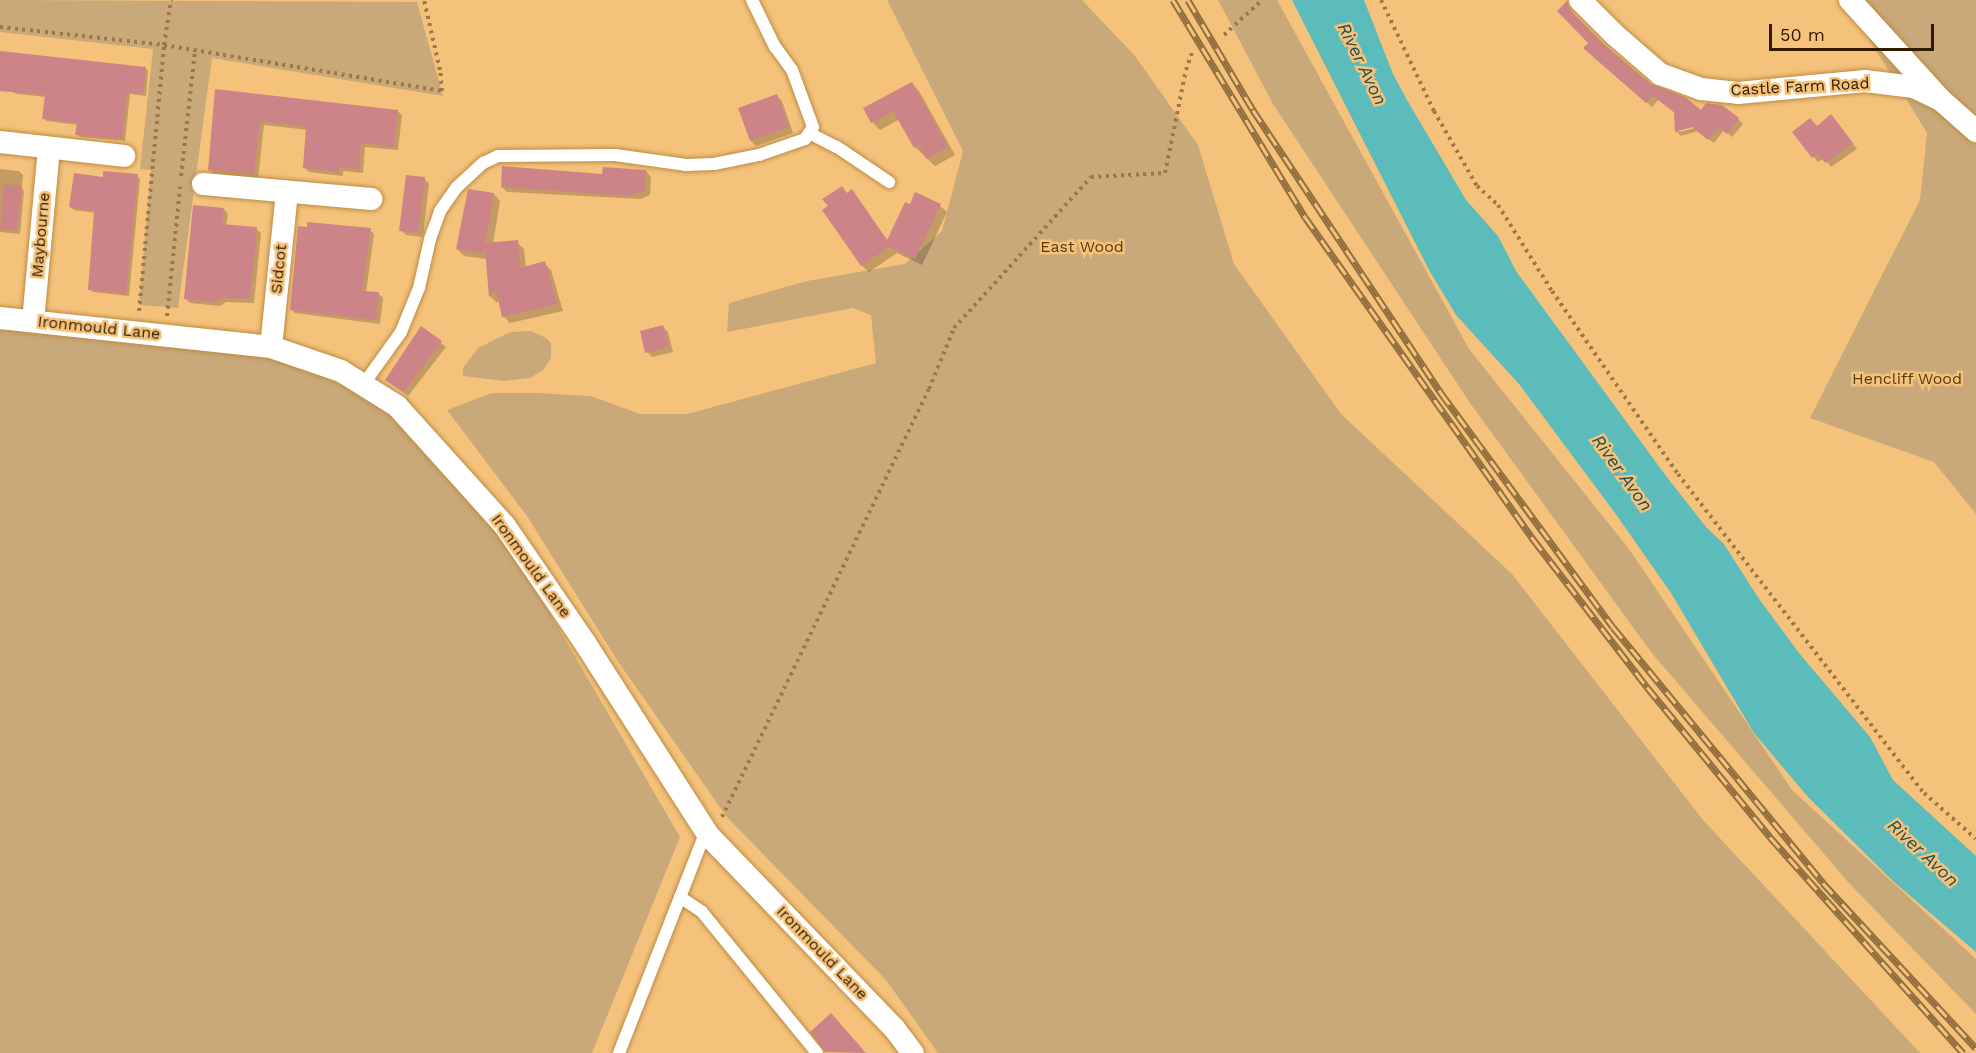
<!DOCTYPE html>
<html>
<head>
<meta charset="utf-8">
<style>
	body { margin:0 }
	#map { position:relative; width:1976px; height:1053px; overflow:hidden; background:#f5c27b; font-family:"Work Sans",sans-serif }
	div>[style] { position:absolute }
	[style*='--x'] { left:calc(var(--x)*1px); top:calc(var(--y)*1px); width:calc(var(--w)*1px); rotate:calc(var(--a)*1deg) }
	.green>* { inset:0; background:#c9a87a }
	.water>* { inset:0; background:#5cbbbb }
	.shadow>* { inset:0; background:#0003 }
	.building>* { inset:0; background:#cd8489 }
	.path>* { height:4px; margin-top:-2px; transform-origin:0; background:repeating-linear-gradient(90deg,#9d7845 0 3px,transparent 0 7.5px) }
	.roads { filter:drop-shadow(0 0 2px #bc8c44) drop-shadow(0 0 2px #bc8c44) }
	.service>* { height:12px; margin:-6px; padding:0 6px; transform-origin:6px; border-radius:6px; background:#fff }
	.minor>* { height:22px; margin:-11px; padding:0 11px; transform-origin:11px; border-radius:11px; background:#fff }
	.rail>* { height:7px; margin-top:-3.5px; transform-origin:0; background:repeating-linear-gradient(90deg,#f5c27b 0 14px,#926f3e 0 28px); box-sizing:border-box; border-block:2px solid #926f3e }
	span { translate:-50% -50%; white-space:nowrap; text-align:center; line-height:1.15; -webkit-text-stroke:5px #f5c27b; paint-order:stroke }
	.street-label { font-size:16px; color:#2f1c00 }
	.park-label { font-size:16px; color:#583b0c }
	.water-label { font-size:18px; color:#234e4e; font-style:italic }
	.scale { position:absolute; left:1769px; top:24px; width:165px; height:27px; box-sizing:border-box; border:3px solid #2f1c00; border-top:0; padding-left:8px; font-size:18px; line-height:21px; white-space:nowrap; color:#2f1c00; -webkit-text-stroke:4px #f5c27b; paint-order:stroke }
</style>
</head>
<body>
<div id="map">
	<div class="green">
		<div style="clip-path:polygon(0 0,417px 2px,443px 96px,212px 58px,178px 308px,139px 305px,151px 170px,140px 169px,153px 49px,0 32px)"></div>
		<div style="clip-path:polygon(887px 0,1082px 0,1135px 56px,1198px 145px,1234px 264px,1341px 414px,1512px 574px,1703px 820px,1920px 1053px,938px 1053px,886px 980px,726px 816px,617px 660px,527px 516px,447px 410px,492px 393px,536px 393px,591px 396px,640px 414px,687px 414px,876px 363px,871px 315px,853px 308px,727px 332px,729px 303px,807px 281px,905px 264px,942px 231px,963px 151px)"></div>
		<div style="clip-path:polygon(1218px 0,1277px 0,1469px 349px,1629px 549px,1792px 790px,1976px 959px,1976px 1014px,1849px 883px,1651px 652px,1470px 403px,1273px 104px)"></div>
		<div style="clip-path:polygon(1845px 0,1976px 0,1976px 514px,1934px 462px,1810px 418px,1920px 200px,1927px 133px)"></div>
		<div style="clip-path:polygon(0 327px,270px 355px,359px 392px,394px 415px,503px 533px,680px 837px,592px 1053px,0 1053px)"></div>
		<div style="clip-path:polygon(531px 331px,546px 338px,551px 343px,551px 358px,543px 370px,530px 378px,504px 381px,463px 376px,463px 368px,478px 348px,510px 332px)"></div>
	</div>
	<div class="water">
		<div style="clip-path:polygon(1292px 0,1364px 0,1393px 74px,1407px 100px,1466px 200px,1498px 236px,1516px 271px,1666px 476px,1706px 527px,1724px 544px,1757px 596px,1799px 653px,1870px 737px,1893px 780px,1976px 856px,1976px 952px,1894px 882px,1808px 797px,1754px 733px,1671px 593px,1615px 513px,1519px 384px,1456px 315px,1429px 270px)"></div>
	</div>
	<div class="shadow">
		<div style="clip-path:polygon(evenodd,1567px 3px,1575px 16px,1604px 46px,1654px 88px,1701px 112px,1738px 119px,1743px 124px,1732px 137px,1724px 130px,1714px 143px,1698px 131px,1681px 136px,1676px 131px,1675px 113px,1658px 100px,1652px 107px,1590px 52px,1590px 43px,1559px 11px,1567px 3px,1699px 124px,1700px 127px,1679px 132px,1679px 129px,1699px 124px)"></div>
		<div style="clip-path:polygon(0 53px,145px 68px,148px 71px,146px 96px,130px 94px,125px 141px,80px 137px,77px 134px,78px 125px,47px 121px,44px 118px,46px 97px,17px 94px,0 86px)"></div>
		<div style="clip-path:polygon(911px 83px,919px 91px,955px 155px,935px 166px,915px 147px,900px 119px,880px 130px,872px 122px)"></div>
		<div style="clip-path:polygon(217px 90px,397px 111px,402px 115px,398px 150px,365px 147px,363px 173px,343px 171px,343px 176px,309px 172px,304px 167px,308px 130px,264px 125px,258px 179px,214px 174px,210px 170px)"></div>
		<div style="clip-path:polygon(777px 96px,782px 101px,793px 133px,756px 146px,751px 141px,740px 109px)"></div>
		<div style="clip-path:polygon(1836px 121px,1857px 149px,1831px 167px,1824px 158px,1818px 162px,1794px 132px)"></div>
		<div style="clip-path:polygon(0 169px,19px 171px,23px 175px,22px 188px,24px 191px,20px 234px,0 232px)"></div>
		<div style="clip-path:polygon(646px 171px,651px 177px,650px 195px,640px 199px,507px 192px,502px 187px)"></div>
		<div style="clip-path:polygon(137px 176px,140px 179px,129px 296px,93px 292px,90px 289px,95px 213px,74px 210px,70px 207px,104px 178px)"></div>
		<div style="clip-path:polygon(424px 178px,429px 184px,423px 237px,406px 235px,401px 230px)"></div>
		<div style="clip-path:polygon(852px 191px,888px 241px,910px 206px,940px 206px,947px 212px,922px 265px,897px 253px,869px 272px,862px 266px,824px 210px)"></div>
		<div style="clip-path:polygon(494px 194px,500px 201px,493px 244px,517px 242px,524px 249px,526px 268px,544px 263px,551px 270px,563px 311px,510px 323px,503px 316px,500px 299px,497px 303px,490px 296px,487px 259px,464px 256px,457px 249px)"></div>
		<div style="clip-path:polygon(224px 209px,228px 214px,226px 226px,256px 229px,261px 233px,254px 303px,226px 302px,220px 306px,190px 303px,186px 299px)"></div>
		<div style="clip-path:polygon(370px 230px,374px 234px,366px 293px,379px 294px,383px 298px,380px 324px,295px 313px,291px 309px)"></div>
		<div style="clip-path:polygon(663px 327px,668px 332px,673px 352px,652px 357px,647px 352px)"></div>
		<div style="clip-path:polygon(421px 328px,446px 347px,408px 396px,387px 380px)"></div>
	</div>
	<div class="building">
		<div style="clip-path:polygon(1567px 1px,1570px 10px,1605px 45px,1651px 84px,1685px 97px,1701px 110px,1706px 103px,1722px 105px,1739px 118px,1727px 134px,1718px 127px,1708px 140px,1692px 127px,1675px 132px,1674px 112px,1653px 96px,1646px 103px,1583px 48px,1588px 43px,1557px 11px)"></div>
		<div style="clip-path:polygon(0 51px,146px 67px,143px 94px,127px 92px,122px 139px,75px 135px,77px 123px,42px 119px,45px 95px,0 91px)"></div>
		<div style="clip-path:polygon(912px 82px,948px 147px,926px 159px,919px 145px,914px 148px,893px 111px,871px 123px,863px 108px)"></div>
		<div style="clip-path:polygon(215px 89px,398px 110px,394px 147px,361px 143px,359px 169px,339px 167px,339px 172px,303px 168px,306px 127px,260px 121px,254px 175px,208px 170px)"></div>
		<div style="clip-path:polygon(777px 94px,789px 127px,750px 141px,738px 108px)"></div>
		<div style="clip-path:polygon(1831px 114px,1853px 143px,1825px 163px,1818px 154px,1812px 158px,1792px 132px,1810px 118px,1817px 126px)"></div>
		<div style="clip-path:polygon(502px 166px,602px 174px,603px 167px,646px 170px,645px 190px,629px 196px,501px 187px)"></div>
		<div style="clip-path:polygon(103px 171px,138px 174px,126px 294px,88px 290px,94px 211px,69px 207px,74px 173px,103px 177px)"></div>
		<div style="clip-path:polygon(406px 175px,425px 177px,418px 233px,399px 231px)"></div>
		<div style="clip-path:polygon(4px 184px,22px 186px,17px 231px,0 229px)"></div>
		<div style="clip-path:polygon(842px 186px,847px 193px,852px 189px,887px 240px,905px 202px,910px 204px,915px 192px,941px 204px,915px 259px,889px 247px,861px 266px,822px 210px,828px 206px,822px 199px)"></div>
		<div style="clip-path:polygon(468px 189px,494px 193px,485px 243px,518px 240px,520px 268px,545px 261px,557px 304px,502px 317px,496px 289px,489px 297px,485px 248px,483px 254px,456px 249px)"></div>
		<div style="clip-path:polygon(193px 205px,224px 208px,222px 224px,257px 227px,250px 299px,221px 298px,215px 302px,184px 299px)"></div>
		<div style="clip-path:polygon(307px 222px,371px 228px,362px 291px,379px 292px,376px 320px,290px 310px,298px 226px,307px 227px)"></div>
		<div style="clip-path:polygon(663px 325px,669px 347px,645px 353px,640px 331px)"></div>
		<div style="clip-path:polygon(421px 326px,442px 341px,403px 392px,385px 380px)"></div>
		<div style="clip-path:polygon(831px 1013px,866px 1053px,825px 1052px,810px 1032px)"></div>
	</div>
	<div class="path">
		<div style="--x:1381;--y:0;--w:123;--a:64.5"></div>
		<div style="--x:1434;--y:111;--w:86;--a:60.2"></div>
		<div style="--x:1477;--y:186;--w:28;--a:42"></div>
		<div style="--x:1498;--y:205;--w:102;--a:57.9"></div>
		<div style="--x:1552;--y:291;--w:222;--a:55.5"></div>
		<div style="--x:1678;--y:474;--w:403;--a:52.4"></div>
		<div style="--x:1924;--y:793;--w:69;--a:41.5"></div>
		<div style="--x:0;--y:27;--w:165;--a:6.3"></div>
		<div style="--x:164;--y:45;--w:282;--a:9.4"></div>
		<div style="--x:442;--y:91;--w:21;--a:-95"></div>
		<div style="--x:440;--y:70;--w:72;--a:-102.9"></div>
		<div style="--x:1224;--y:35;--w:52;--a:-42.6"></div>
		<div style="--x:181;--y:176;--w:126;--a:-83.6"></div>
		<div style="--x:139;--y:311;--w:267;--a:-84.6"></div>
		<div style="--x:164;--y:45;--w:46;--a:-81.2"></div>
		<div style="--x:167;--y:316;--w:130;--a:-84.2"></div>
		<div style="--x:722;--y:817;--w:475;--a:-64.2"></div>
		<div style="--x:929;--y:389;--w:66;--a:-67.7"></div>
		<div style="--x:954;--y:328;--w:204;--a:-47.8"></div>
		<div style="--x:1091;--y:177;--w:74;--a:-3.1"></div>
		<div style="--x:1165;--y:173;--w:105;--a:-78.5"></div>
		<div style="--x:1186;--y:70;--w:21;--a:-71"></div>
	</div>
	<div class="roads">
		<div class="service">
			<div style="--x:809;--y:133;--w:31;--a:27"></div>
			<div style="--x:837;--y:147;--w:63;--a:33.9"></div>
			<div style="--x:363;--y:385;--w:65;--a:-54.4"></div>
			<div style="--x:401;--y:332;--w:48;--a:-67.8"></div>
			<div style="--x:419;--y:288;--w:50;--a:-77.3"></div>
			<div style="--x:430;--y:239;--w:30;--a:-70"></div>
			<div style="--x:440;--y:211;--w:28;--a:-55"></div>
			<div style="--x:456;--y:188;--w:37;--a:-43"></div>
			<div style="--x:483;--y:163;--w:17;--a:-25"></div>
			<div style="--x:498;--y:156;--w:117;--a:-0.5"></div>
			<div style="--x:615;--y:155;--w:72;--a:8"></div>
			<div style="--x:686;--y:165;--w:28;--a:-2"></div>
			<div style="--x:714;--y:164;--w:46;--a:-11.3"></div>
			<div style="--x:759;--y:155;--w:49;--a:-19.2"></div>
			<div style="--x:805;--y:139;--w:14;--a:-56"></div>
			<div style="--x:813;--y:127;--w:61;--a:-110.2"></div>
			<div style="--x:792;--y:70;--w:29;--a:-126"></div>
			<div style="--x:775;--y:47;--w:52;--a:-116.1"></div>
			<div style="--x:680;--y:897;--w:27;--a:34"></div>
			<div style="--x:702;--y:912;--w:182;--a:50.8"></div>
			<div style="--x:619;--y:1053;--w:238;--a:-68.6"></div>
		</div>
		<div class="minor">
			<div style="--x:1580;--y:0;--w:49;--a:45"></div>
			<div style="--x:1615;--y:35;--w:60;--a:40.9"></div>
			<div style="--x:1660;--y:74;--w:44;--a:20.1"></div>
			<div style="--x:1701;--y:89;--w:37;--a:6"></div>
			<div style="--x:1738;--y:93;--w:128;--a:-5.4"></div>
			<div style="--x:1865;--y:81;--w:49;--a:7"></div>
			<div style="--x:1914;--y:87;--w:30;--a:26"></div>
			<div style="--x:1850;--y:0;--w:135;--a:47.7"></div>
			<div style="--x:1941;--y:100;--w:47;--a:41.5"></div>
			<div style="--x:0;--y:142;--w:125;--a:6.4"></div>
			<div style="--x:203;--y:184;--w:169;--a:5.1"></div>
			<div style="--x:0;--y:318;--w:273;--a:6.1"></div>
			<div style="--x:271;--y:347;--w:74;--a:18.9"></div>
			<div style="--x:341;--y:371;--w:66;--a:32"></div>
			<div style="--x:397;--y:406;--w:161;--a:48"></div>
			<div style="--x:505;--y:526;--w:142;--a:55.6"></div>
			<div style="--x:585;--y:643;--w:229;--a:57.3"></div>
			<div style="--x:709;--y:836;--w:267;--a:46.1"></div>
			<div style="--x:894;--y:1028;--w:31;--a:53"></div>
			<div style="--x:33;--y:321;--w:173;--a:-84.7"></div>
			<div style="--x:271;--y:347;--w:156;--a:-84.1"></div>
		</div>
	</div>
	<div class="rail">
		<div style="--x:1173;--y:0;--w:254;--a:58.7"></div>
		<div style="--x:1305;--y:217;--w:395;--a:54.7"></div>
		<div style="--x:1533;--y:539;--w:187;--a:52.4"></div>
		<div style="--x:1647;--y:687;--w:194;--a:50.6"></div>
		<div style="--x:1770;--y:837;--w:290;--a:48.2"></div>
		<div style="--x:1188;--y:0;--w:128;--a:59.4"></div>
		<div style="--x:1253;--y:110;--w:340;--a:56.4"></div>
		<div style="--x:1441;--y:393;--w:290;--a:53.7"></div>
		<div style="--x:1613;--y:627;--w:331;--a:50.6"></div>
		<div style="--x:1823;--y:883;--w:225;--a:47.2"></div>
	</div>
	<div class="street-label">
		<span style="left:1800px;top:87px;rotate:-3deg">Castle Farm Road</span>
		<span style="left:41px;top:235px;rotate:-85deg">Maybourne</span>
		<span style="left:279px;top:269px;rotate:-84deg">Sidcot</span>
		<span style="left:99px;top:328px;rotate:6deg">Ironmould Lane</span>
		<span style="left:531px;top:566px;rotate:54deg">Ironmould Lane</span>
		<span style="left:822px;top:953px;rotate:46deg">Ironmould Lane</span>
	</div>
	<div class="park-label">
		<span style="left:1082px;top:247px">East Wood</span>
		<span style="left:1907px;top:379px">Hencliff Wood</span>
	</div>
	<div class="water-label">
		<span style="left:1362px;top:64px;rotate:64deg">River Avon</span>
		<span style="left:1622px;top:473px;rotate:54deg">River Avon</span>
		<span style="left:1923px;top:853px;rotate:43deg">River Avon</span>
	</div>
	<div class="scale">50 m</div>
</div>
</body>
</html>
